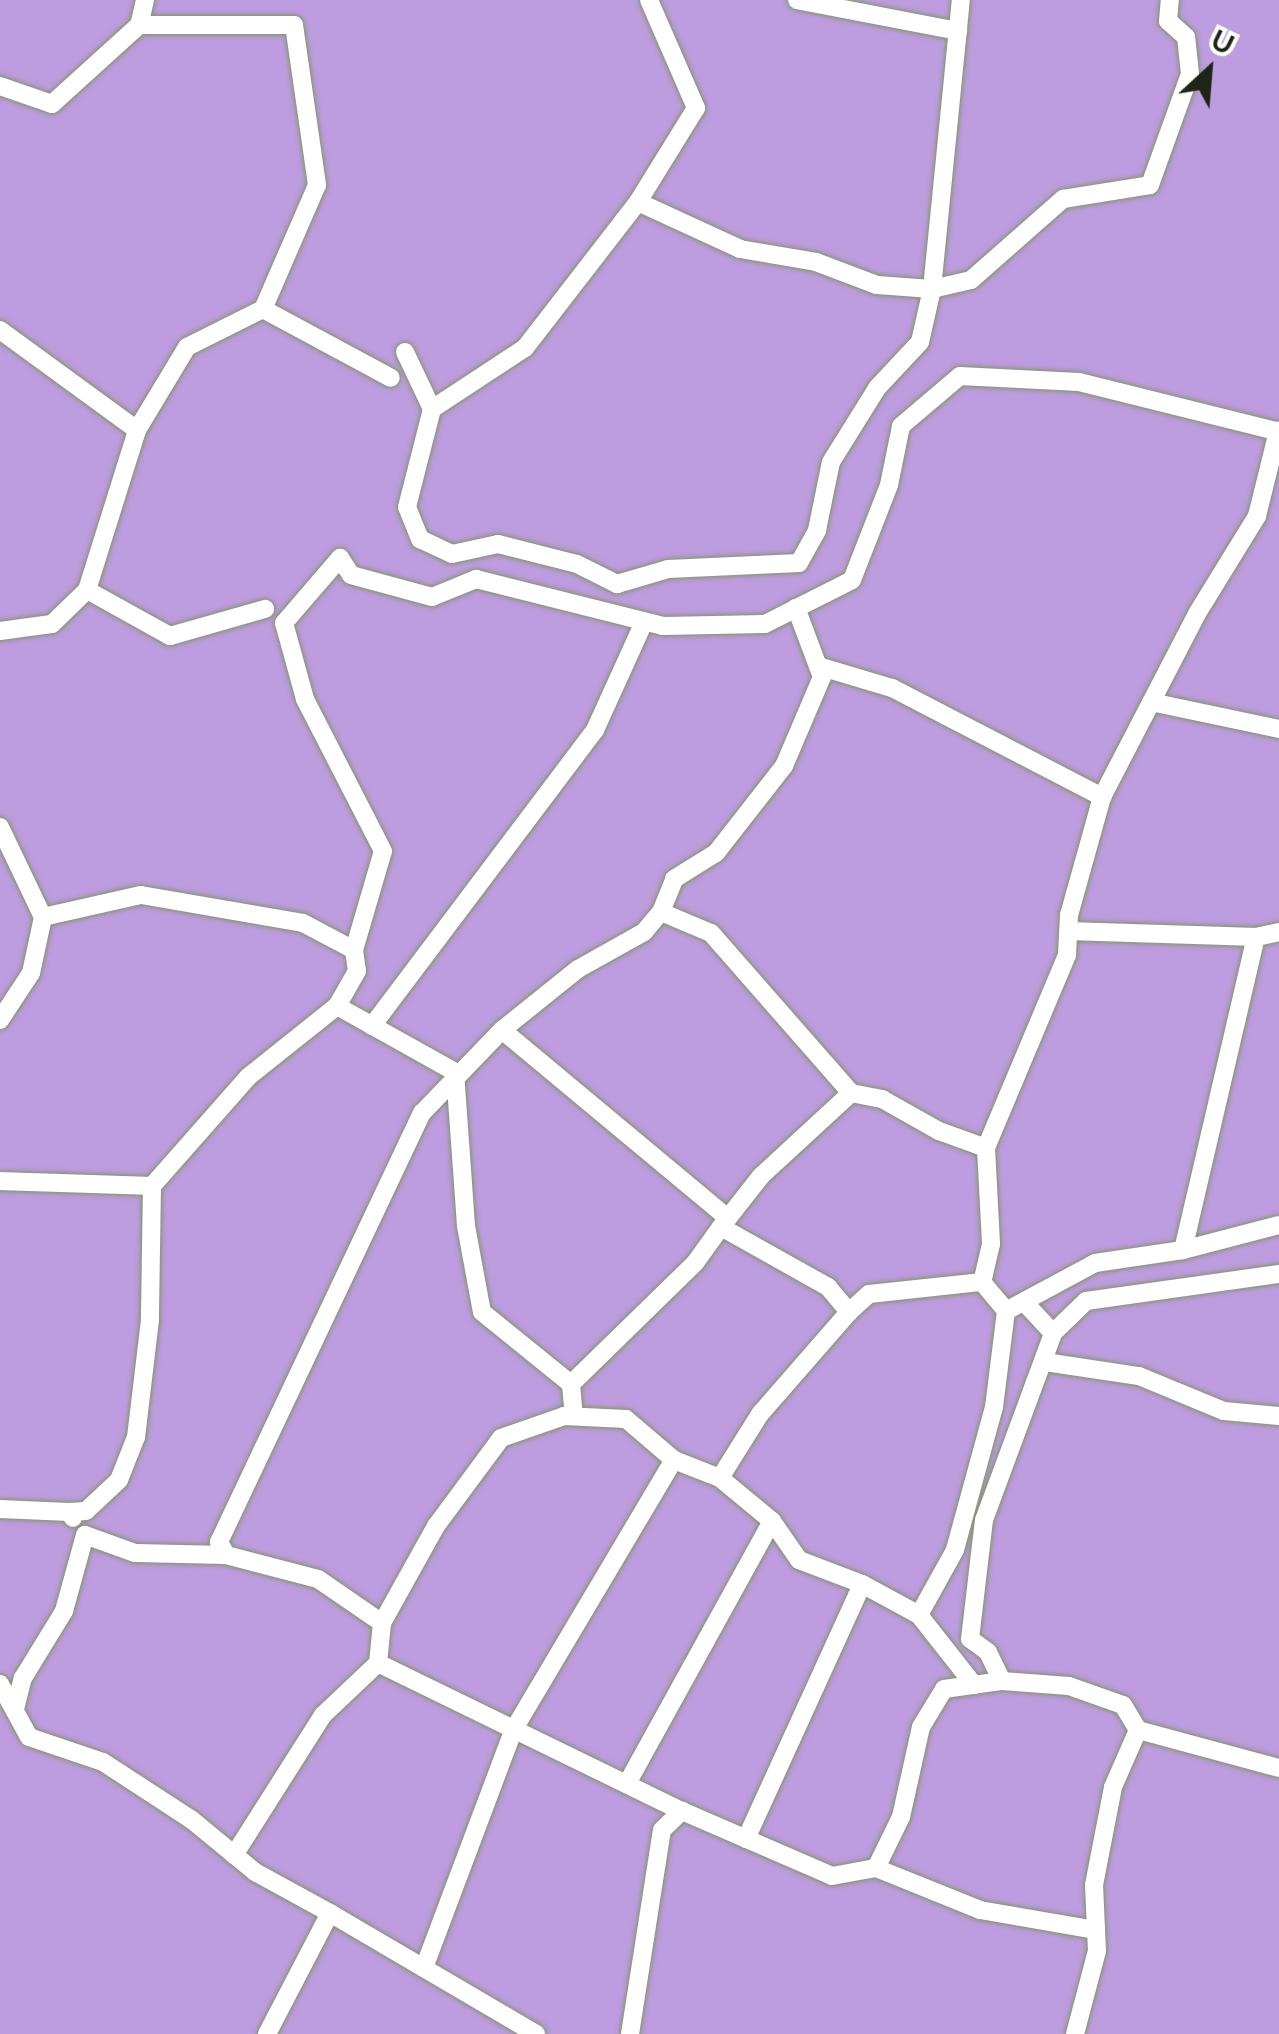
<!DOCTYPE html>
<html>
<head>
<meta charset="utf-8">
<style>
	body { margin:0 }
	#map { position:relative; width:1279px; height:2034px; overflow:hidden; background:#e1f2c9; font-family:Raleway,sans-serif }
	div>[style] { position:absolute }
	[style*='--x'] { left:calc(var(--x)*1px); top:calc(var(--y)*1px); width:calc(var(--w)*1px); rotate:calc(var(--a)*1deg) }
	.water>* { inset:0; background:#bd9cdf }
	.roads { filter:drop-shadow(0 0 2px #84946e) drop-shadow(0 0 2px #84946e) }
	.lane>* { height:18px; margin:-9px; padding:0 9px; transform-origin:9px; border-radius:9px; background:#fff }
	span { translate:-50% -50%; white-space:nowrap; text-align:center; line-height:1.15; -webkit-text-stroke:8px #fff; paint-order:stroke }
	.north { position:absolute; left:1159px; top:20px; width:100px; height:100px; -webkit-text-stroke:8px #fff; paint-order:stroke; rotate:26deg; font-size:28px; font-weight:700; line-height:40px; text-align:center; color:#1e2516 }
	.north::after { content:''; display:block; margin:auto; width:35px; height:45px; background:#1e2516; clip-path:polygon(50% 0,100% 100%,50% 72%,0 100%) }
</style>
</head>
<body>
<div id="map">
	<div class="water">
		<div style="clip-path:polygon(0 0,1279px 0,1279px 2034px,0 2034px)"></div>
	</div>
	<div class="roads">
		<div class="lane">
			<div style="--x:145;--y:0;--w:26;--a:103"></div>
			<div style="--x:139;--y:25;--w:155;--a:0"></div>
			<div style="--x:294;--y:25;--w:162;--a:81.8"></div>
			<div style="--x:317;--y:185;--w:135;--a:113.5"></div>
			<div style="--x:263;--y:309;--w:145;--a:28.3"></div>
			<div style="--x:649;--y:0;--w:118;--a:66.5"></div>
			<div style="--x:696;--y:108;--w:110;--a:121.7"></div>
			<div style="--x:638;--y:202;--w:112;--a:24.7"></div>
			<div style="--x:740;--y:249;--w:77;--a:9.7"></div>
			<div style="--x:816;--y:262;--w:65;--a:20.7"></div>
			<div style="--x:877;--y:285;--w:55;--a:4.2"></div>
			<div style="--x:932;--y:289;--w:290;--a:-84.3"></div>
			<div style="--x:797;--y:0;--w:164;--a:10.9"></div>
			<div style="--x:0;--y:86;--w:55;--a:19.1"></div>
			<div style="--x:52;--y:104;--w:118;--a:-42.2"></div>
			<div style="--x:0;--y:330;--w:170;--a:36.1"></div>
			<div style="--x:137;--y:430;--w:97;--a:-58.9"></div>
			<div style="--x:187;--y:347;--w:85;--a:-26.6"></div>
			<div style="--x:405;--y:352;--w:63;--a:64.7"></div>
			<div style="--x:432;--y:409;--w:101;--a:104.3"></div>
			<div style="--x:407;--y:507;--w:35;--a:68"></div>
			<div style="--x:420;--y:539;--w:35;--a:25"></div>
			<div style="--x:452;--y:554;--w:47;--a:-12.3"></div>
			<div style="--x:498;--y:544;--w:81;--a:14.2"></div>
			<div style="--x:577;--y:564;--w:45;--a:26.6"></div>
			<div style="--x:617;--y:584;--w:53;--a:-16.4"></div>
			<div style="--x:668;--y:569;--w:131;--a:-2.6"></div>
			<div style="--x:799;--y:563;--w:38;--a:-61"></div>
			<div style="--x:817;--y:530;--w:69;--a:-78.4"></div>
			<div style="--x:831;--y:462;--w:87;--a:-58.1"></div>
			<div style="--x:877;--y:388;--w:63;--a:-46.9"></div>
			<div style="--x:920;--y:342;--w:54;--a:-77.2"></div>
			<div style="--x:932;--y:289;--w:40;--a:-13"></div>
			<div style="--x:971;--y:280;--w:123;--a:-41.4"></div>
			<div style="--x:1063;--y:199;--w:88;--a:-9.1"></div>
			<div style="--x:1150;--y:185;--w:118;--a:-70.2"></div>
			<div style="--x:1190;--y:74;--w:37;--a:-96"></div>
			<div style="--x:1186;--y:37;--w:24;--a:-138"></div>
			<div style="--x:1168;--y:21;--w:21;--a:-85"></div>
			<div style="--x:432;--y:409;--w:111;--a:-33.3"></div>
			<div style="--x:525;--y:348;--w:185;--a:-52.3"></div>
			<div style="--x:87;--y:590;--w:95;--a:29"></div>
			<div style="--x:170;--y:636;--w:99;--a:-15.9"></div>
			<div style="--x:0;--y:631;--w:52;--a:-7.7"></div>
			<div style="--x:52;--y:624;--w:49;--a:-44.2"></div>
			<div style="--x:87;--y:590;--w:168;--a:-72.6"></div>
			<div style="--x:818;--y:666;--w:77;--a:16.6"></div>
			<div style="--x:892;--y:688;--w:237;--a:27.4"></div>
			<div style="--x:1102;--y:797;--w:123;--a:105.6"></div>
			<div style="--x:1069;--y:915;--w:40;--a:92.9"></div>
			<div style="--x:1067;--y:955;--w:209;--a:112.8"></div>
			<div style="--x:1151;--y:702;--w:131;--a:11.9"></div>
			<div style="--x:1102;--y:797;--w:208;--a:-62.6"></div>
			<div style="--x:1198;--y:612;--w:113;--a:-58.4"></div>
			<div style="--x:1257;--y:516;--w:88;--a:-76.1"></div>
			<div style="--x:0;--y:827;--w:100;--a:64.5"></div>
			<div style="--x:43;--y:917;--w:100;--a:-12.7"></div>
			<div style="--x:141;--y:895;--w:164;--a:9.8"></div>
			<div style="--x:303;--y:923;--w:58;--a:27.9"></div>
			<div style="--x:354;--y:950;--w:21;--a:82"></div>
			<div style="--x:357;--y:971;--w:40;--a:119.7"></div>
			<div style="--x:661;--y:912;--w:35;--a:-68"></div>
			<div style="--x:674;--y:879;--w:49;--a:-31.8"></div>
			<div style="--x:716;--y:853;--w:110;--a:-52"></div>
			<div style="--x:784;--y:766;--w:97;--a:-66.9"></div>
			<div style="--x:822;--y:677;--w:74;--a:-110.6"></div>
			<div style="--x:1256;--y:937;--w:24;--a:-12"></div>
			<div style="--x:354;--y:950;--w:103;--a:-73.7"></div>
			<div style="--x:383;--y:851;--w:171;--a:-117.2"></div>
			<div style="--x:305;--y:699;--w:79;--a:-105.4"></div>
			<div style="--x:284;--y:623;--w:86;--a:-49.3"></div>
			<div style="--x:340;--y:558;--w:20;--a:57"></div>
			<div style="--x:351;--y:575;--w:84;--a:15.2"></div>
			<div style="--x:432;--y:597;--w:48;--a:-22.2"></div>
			<div style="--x:476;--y:579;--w:193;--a:14.1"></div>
			<div style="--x:663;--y:626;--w:102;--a:-1.1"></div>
			<div style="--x:765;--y:624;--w:97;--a:-26.8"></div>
			<div style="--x:852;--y:580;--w:102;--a:-68.7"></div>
			<div style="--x:889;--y:485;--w:60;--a:-78.5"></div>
			<div style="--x:901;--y:426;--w:77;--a:-40.3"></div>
			<div style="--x:960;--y:376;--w:119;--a:2.9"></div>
			<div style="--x:1079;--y:382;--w:206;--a:14"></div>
			<div style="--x:0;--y:1020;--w:56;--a:-56.6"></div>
			<div style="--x:31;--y:973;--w:57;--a:-77.9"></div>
			<div style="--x:372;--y:1026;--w:371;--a:-53"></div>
			<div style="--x:595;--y:730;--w:119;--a:-65.6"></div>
			<div style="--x:502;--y:1030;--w:97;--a:-38.8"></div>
			<div style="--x:578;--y:969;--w:76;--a:-29.3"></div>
			<div style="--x:644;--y:932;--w:26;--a:-50"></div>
			<div style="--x:661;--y:912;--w:54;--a:22.8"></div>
			<div style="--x:711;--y:933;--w:213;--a:48.8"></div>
			<div style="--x:455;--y:1072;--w:154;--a:85.9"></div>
			<div style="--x:466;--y:1226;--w:87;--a:79.5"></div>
			<div style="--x:482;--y:1312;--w:114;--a:39"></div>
			<div style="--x:571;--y:1384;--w:32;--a:85"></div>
			<div style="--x:0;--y:1181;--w:152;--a:1.9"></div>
			<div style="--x:152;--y:1186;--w:134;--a:90.9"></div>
			<div style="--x:150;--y:1320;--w:118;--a:96.8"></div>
			<div style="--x:136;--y:1437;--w:46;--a:111.6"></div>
			<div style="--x:119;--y:1480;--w:45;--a:136.8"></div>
			<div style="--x:86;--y:1511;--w:17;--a:177"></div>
			<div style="--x:152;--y:1186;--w:145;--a:-48.6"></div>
			<div style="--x:248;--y:1077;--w:114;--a:-38.6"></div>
			<div style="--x:337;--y:1006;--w:135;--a:29.2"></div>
			<div style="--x:721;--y:1227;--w:65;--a:-51.9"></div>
			<div style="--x:761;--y:1176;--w:122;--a:-42.7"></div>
			<div style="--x:851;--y:1093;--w:32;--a:11"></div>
			<div style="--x:882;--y:1099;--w:65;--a:29.3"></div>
			<div style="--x:939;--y:1131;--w:50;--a:19.9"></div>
			<div style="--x:986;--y:1148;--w:96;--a:87"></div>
			<div style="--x:991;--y:1244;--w:39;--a:103"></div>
			<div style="--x:1183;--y:1250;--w:99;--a:-14.6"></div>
			<div style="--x:1006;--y:1311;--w:101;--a:-28.3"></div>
			<div style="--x:1095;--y:1263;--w:89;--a:-8.4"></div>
			<div style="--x:1183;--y:1250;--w:321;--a:-76.9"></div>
			<div style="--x:1256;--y:937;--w:187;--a:-178.2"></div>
			<div style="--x:849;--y:1312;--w:27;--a:-42"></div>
			<div style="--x:869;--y:1294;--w:114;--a:-6.1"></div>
			<div style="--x:982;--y:1282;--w:38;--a:50"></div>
			<div style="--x:1006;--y:1311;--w:97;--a:97.1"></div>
			<div style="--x:994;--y:1407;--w:148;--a:105.3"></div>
			<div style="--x:955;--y:1550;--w:74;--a:119"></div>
			<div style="--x:1053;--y:1333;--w:46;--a:-44.1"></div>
			<div style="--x:1086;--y:1301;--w:195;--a:-8"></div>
			<div style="--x:1045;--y:1362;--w:95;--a:8.5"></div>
			<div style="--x:1139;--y:1376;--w:92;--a:22.4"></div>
			<div style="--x:1224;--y:1411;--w:55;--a:5.2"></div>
			<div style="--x:571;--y:1384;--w:173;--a:-44.3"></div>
			<div style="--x:695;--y:1263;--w:44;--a:-54.2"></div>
			<div style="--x:721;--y:1227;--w:123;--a:29.3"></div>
			<div style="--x:828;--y:1287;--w:33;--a:50"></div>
			<div style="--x:849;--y:1312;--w:135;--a:131.1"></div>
			<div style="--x:760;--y:1414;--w:75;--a:122"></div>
			<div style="--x:0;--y:1509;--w:69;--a:2.5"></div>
			<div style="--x:69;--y:1512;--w:7;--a:56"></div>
			<div style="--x:772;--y:1521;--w:47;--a:55.3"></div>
			<div style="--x:799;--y:1560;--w:67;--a:20.9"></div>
			<div style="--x:226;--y:1555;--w:15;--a:-118"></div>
			<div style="--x:219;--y:1542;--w:475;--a:-64.7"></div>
			<div style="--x:422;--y:1113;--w:115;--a:-46.1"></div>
			<div style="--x:502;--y:1030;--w:294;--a:39.8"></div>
			<div style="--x:382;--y:1623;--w:111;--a:-60.9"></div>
			<div style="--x:436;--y:1526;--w:109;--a:-53.5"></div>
			<div style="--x:501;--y:1438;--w:67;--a:-19.2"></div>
			<div style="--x:564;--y:1416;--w:62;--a:2.8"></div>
			<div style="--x:626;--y:1419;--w:63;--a:40.5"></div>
			<div style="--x:378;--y:1663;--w:338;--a:26"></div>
			<div style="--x:1002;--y:1681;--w:32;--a:-116"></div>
			<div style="--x:988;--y:1652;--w:22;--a:-144"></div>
			<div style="--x:970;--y:1639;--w:120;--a:-83.3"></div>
			<div style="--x:984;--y:1520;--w:199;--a:-69.7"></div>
			<div style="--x:1053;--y:1333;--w:41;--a:-133"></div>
			<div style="--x:0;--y:1684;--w:60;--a:61.3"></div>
			<div style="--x:29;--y:1737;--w:78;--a:18.7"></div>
			<div style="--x:103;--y:1762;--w:106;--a:33.1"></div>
			<div style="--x:192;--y:1820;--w:82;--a:39.5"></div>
			<div style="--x:255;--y:1872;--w:85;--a:28.7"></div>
			<div style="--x:15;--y:1709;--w:32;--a:-76"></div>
			<div style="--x:23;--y:1678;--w:79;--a:-58.5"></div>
			<div style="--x:64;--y:1611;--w:79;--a:-74.6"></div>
			<div style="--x:85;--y:1535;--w:53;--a:19.8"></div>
			<div style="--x:135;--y:1553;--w:91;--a:1.3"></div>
			<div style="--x:226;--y:1555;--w:95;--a:14.6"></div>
			<div style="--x:318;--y:1579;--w:78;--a:34.5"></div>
			<div style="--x:382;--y:1623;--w:40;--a:95.7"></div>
			<div style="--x:378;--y:1663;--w:76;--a:136.6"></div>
			<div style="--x:323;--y:1715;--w:166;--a:122.4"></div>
			<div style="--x:746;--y:1839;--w:280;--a:-65.5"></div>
			<div style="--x:862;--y:1584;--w:65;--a:28.5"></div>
			<div style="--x:919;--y:1615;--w:89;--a:51.8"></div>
			<div style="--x:876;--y:1868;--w:57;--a:-63.9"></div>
			<div style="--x:901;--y:1817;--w:92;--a:-77.5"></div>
			<div style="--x:921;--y:1727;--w:44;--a:-58.8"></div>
			<div style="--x:944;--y:1689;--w:59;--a:-7.9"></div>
			<div style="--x:1002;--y:1681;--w:67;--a:4.3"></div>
			<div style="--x:1069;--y:1686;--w:57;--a:19.4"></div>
			<div style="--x:1123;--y:1705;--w:29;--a:59"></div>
			<div style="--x:1138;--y:1730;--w:146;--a:15.1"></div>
			<div style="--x:424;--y:1968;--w:255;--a:-69.4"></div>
			<div style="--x:514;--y:1729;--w:313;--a:-59.3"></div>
			<div style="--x:674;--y:1460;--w:49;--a:21.4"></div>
			<div style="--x:720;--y:1478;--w:67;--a:39.6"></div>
			<div style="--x:772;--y:1521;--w:300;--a:118.9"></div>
			<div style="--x:267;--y:2034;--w:136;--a:-62.5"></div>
			<div style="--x:330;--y:1913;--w:239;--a:30.4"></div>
			<div style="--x:630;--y:2034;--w:206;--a:-81.1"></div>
			<div style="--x:662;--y:1830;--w:28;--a:-44"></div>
			<div style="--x:682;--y:1811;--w:163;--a:23.4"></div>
			<div style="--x:832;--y:1876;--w:45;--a:-10.3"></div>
			<div style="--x:876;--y:1868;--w:112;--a:22"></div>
			<div style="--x:980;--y:1910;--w:118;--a:9.8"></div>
			<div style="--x:1075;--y:2034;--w:86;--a:-75.2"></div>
			<div style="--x:1097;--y:1951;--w:66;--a:-92.6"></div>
			<div style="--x:1094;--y:1885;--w:100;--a:-79"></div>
			<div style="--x:1113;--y:1787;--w:62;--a:-66.3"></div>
		</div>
	</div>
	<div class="north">U</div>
</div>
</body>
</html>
